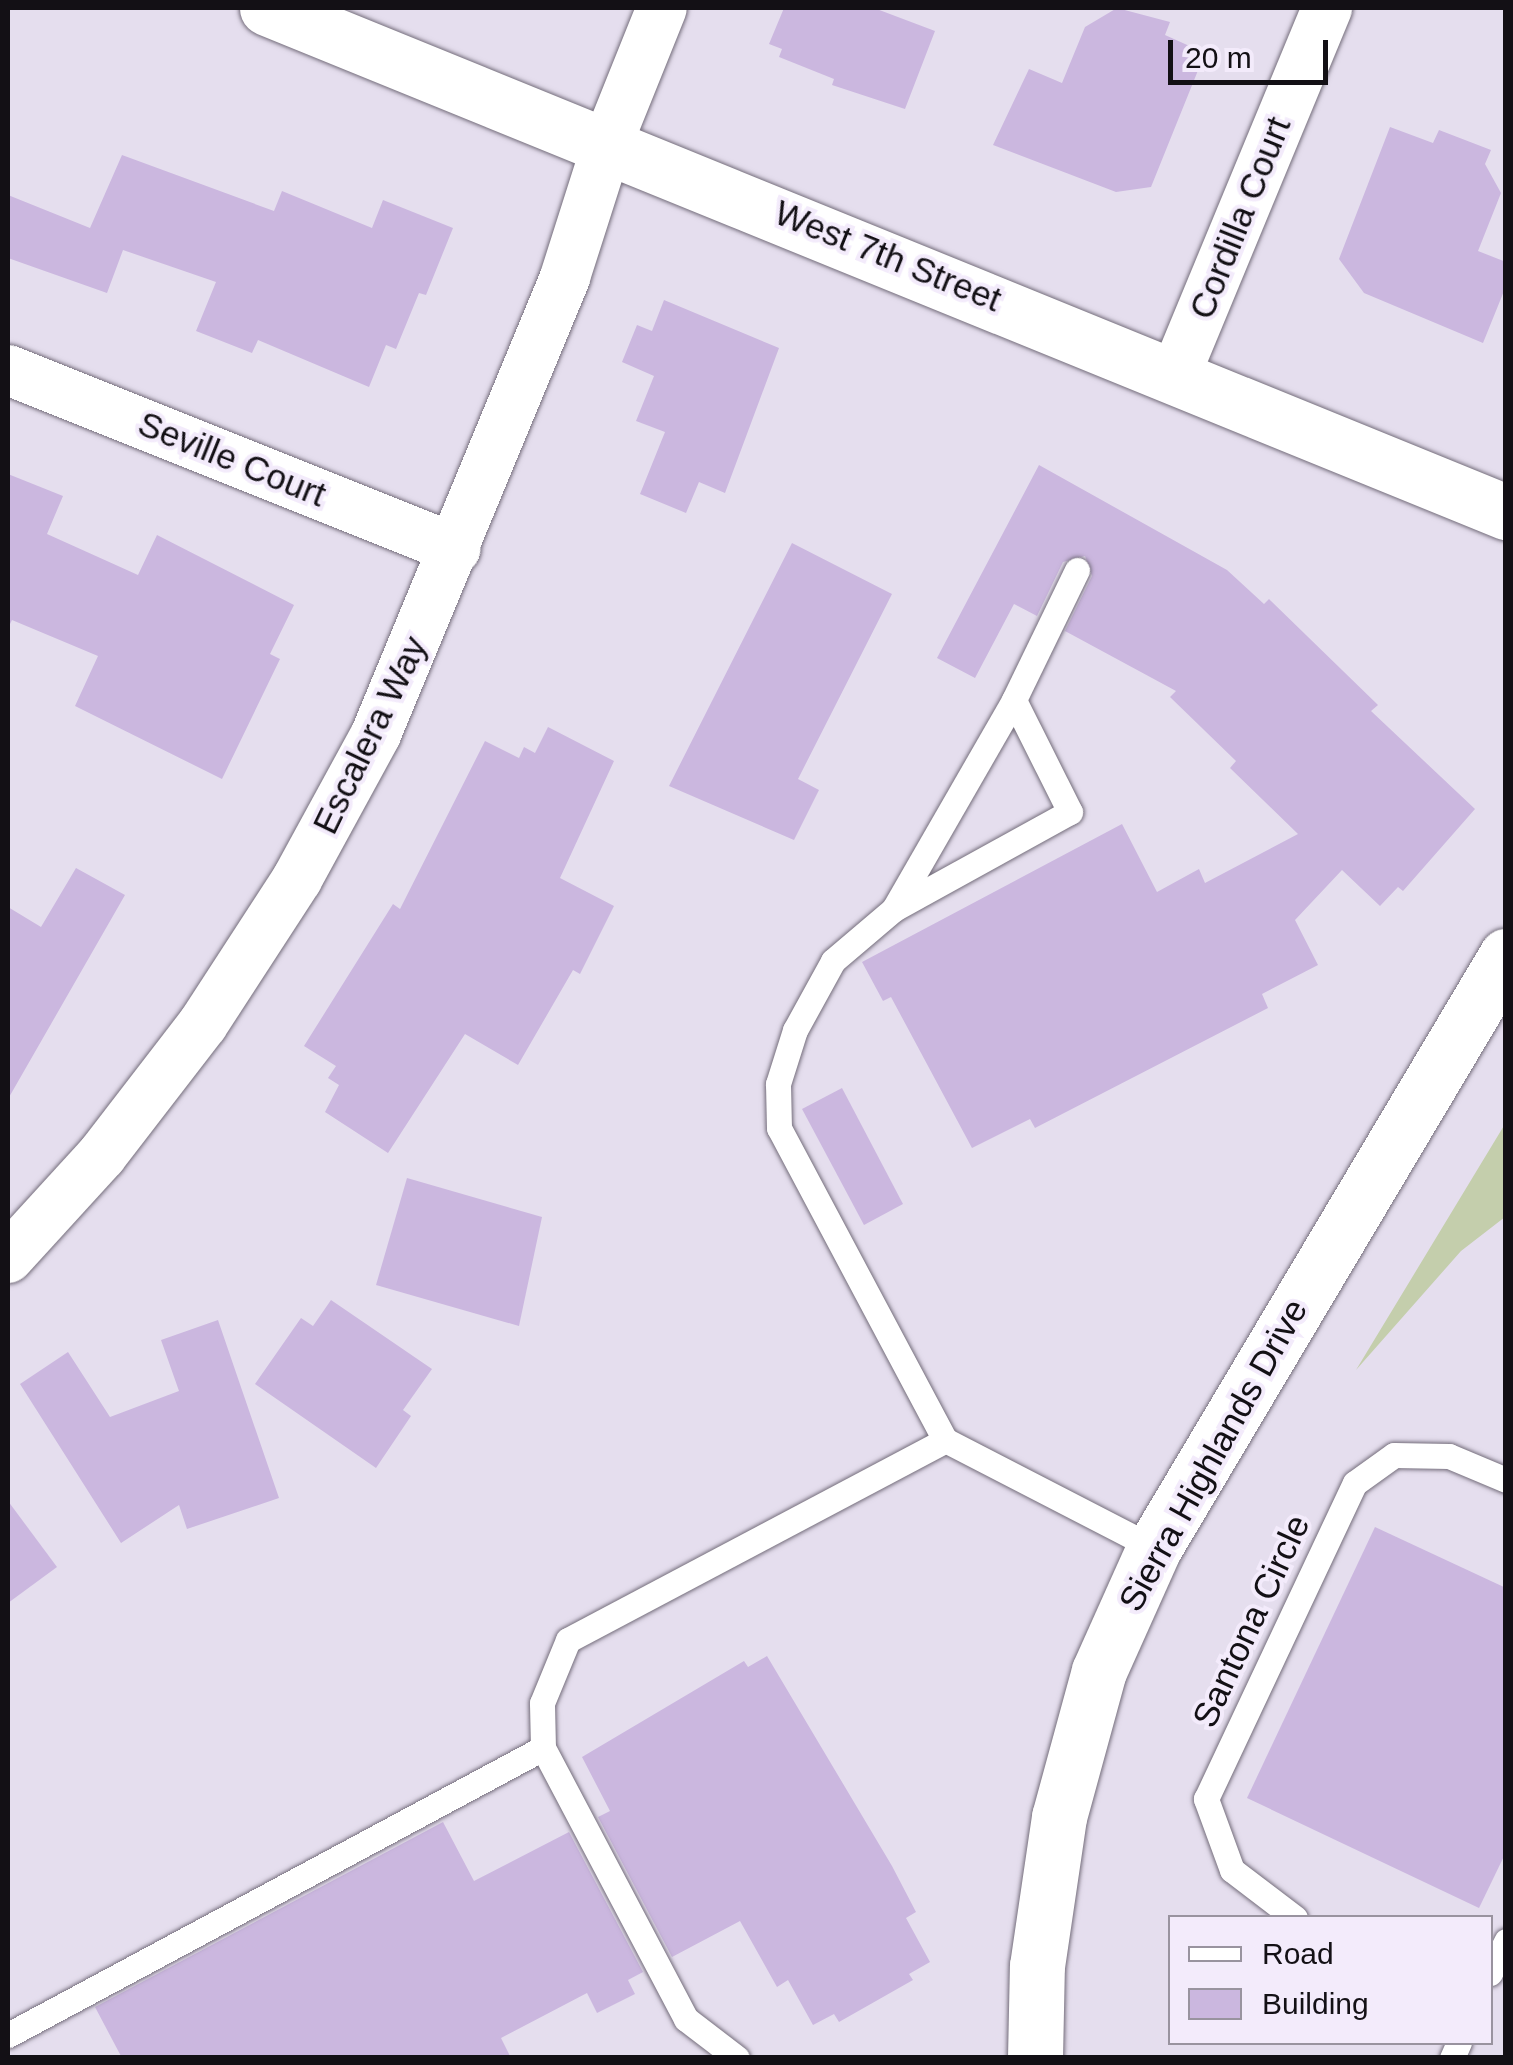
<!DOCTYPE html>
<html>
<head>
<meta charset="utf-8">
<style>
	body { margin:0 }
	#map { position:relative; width:1513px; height:2065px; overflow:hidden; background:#e5deee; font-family:Arial,sans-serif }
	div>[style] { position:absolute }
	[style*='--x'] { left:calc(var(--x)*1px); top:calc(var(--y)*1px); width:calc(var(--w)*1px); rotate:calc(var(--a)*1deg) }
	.green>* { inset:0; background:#c4ceac }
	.building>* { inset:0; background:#cbb7df }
	.roads { filter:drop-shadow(0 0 2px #746d7b) drop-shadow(0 0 2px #746d7b) }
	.lane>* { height:25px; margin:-12.5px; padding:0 12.5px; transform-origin:12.5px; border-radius:12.5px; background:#fff }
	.street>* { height:50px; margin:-25px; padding:0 25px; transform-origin:25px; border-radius:25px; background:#fff }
	.secondary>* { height:55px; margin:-27.5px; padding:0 27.5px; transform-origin:27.5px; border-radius:27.5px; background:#fff }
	span { translate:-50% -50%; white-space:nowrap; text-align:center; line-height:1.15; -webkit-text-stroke:8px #f3ebfb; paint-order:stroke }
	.street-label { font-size:35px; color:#131015 }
	.frame { position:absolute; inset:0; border:10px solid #131015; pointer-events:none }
	.legend { position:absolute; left:1168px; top:1915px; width:325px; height:130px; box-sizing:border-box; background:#f3ebfb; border:2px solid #99939f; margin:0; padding:12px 18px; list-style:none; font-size:30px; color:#131015 }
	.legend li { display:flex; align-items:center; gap:20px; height:50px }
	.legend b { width:50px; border:2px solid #99939f }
	.scale { position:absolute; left:1168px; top:40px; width:160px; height:45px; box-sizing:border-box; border:5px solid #131015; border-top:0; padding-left:12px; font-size:30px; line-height:35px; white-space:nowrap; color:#131015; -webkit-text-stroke:8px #f3ebfb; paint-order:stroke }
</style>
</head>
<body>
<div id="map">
	<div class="green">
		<div style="clip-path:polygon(1505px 1124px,1505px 1217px,1461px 1251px,1356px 1370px)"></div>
	</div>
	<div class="building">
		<div style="clip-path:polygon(784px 8px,874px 8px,935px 31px,905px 109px,832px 85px,834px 79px,779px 57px,782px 49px,769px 44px)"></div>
		<div style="clip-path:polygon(1117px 8px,1170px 22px,1165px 35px,1205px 53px,1151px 187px,1116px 192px,993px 145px,1029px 69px,1062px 83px,1085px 27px)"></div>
		<div style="clip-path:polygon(1390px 127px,1433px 143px,1439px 130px,1491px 150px,1485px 164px,1501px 193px,1478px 251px,1506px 262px,1506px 286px,1483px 343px,1364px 293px,1339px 259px)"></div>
		<div style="clip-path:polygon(122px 155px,274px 211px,282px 191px,372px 228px,383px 200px,453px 228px,426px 295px,419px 293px,396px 349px,386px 345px,369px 387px,258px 340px,252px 353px,196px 331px,216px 282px,123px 250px,107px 293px,8px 258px,8px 195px,90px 228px)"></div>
		<div style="clip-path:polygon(664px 300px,779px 348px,725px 493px,699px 482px,686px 513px,640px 494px,665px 432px,636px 421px,654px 376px,622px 362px,637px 325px,652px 331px)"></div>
		<div style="clip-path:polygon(1039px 465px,1227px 570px,1264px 604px,1269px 599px,1378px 705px,1371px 711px,1475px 809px,1403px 891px,1398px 887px,1380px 906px,1342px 870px,1295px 920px,1318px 965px,1262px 994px,1268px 1008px,1035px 1128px,1030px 1119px,972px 1148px,891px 997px,883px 1001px,862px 962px,1122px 824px,1157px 892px,1199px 869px,1205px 883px,1298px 834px,1230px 768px,1236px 761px,1170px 697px,1176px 691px,1065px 631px,1092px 576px,1085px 556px,1063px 562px,1037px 616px,1014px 604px,975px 678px,937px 658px)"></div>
		<div style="clip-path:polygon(8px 474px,63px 496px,47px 534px,138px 575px,157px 535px,294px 605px,270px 654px,280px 659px,222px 779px,75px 706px,98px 656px,12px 620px,8px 628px)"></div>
		<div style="clip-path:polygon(792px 543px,892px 594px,798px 779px,819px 790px,794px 840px,669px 786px)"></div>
		<div style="clip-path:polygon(548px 727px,614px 761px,560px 878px,614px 906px,580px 974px,573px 970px,518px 1065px,465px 1034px,388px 1153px,325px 1112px,339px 1085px,328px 1078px,336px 1066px,304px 1046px,393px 904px,400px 909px,485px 741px,519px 758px,524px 747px,535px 753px)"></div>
		<div style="clip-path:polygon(76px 868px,125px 895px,8px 1099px,8px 907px,41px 927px)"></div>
		<div style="clip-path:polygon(842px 1088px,903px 1204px,864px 1225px,802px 1109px)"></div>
		<div style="clip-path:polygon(407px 1178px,542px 1217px,519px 1326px,376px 1285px)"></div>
		<div style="clip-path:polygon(331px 1300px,432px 1369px,403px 1410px,411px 1416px,376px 1468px,255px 1384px,301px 1318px,313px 1326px)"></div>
		<div style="clip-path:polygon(218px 1320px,279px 1498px,187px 1529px,179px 1505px,121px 1543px,20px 1384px,68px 1352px,110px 1417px,179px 1391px,161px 1340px)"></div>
		<div style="clip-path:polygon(8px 1501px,57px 1567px,8px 1603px)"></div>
		<div style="clip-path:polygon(1375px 1527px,1506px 1588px,1506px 1852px,1479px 1908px,1247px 1798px)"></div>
		<div style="clip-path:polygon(767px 1656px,892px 1866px,916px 1912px,906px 1918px,930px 1962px,909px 1974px,913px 1980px,839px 2022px,834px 2014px,813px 2025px,788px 1980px,777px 1987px,740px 1921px,672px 1957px,598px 1817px,610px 1811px,582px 1757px,744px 1661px,748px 1667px)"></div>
		<div style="clip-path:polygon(443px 1822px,474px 1881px,569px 1832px,643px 1972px,628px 1980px,635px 1994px,597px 2013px,587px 1993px,501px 2038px,511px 2058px,122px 2058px,95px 2007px)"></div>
	</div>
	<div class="roads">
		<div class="lane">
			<div style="--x:1077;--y:570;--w:144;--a:115.9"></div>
			<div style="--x:1014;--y:700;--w:241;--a:119.9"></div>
			<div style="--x:894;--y:909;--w:80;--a:139.6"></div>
			<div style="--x:833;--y:961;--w:79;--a:118.8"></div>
			<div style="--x:795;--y:1030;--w:57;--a:107.5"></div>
			<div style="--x:778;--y:1084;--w:44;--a:88.7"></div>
			<div style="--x:779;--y:1128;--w:353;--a:62"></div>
			<div style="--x:945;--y:1440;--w:235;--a:27.3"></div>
			<div style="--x:894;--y:909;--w:201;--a:-28.9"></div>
			<div style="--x:1070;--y:812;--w:125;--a:-116.6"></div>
			<div style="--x:1295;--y:1918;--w:79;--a:-142.7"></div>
			<div style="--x:1232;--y:1870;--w:76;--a:-110.1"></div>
			<div style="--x:1206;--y:1799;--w:349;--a:-64.8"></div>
			<div style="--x:1355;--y:1483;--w:48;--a:-35.7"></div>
			<div style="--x:1394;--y:1455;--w:55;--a:1"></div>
			<div style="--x:1449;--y:1456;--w:62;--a:22.8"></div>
			<div style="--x:1490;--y:1973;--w:36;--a:-63"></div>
			<div style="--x:8;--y:2035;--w:607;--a:-28.21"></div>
			<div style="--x:737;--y:2058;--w:64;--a:-142.6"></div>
			<div style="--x:686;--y:2019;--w:306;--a:-117.8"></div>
			<div style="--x:543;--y:1748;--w:45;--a:-91.3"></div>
			<div style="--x:542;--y:1703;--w:68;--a:-67.6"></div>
			<div style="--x:568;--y:1640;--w:427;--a:-27.9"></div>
			<div style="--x:1452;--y:2058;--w:17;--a:-66"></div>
		</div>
		<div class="street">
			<div style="--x:8;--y:370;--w:482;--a:21.8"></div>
			<div style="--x:1176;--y:373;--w:395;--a:-67.5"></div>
			<div style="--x:8;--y:1258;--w:139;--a:-47.6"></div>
			<div style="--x:102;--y:1155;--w:165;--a:-52.4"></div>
			<div style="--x:203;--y:1024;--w:173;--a:-57"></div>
			<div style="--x:297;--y:879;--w:165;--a:-61.4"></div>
			<div style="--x:376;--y:734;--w:495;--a:-67.5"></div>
			<div style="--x:565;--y:277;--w:142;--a:-72.3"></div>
			<div style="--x:608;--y:142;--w:144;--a:-68.1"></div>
		</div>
		<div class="secondary">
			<div style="--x:267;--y:8;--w:1338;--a:22.14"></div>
			<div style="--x:1035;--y:2058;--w:92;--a:-88.8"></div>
			<div style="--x:1037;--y:1966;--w:151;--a:-81.6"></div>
			<div style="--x:1059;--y:1817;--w:151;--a:-74.7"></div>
			<div style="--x:1099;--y:1671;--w:135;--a:-65.9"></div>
			<div style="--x:1154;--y:1548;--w:689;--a:-59.26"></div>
		</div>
	</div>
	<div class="street-label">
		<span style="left:1240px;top:218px;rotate:-68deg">Cordilla Court</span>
		<span style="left:888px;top:256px;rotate:22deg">West 7th Street</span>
		<span style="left:232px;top:459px;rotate:22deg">Seville Court</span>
		<span style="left:370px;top:735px;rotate:-64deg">Escalera Way</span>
		<span style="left:1213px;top:1455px;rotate:-61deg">Sierra Highlands Drive</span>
		<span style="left:1251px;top:1621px;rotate:-65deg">Santona Circle</span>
	</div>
	<div class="frame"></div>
	<ul class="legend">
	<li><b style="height:12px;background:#fff"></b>Road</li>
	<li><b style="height:28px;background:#cbb7df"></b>Building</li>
	</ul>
	<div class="scale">20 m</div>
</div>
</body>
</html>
